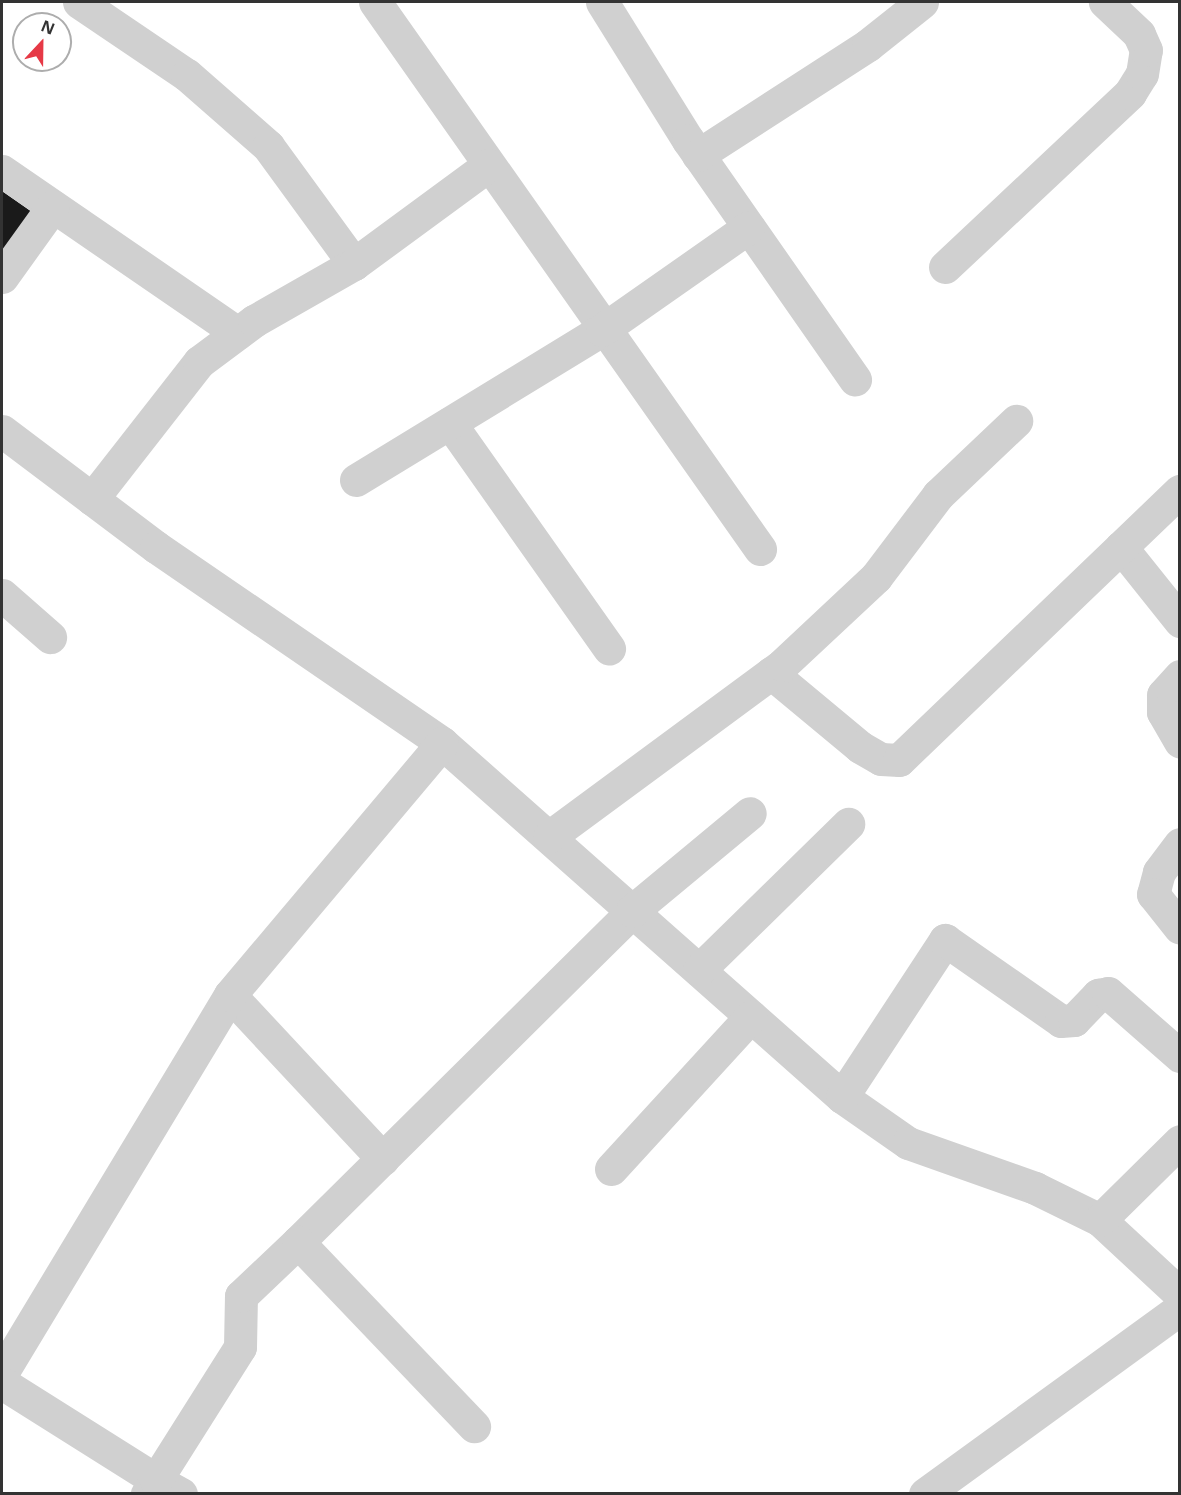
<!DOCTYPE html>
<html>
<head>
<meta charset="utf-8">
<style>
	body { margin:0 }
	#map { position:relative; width:1181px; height:1495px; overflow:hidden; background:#fff; font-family:"Noto Sans",sans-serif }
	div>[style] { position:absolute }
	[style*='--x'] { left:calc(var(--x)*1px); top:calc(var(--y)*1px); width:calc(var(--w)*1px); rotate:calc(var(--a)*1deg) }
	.building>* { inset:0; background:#1a1a1a }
	.minor>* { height:33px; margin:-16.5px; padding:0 16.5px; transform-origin:16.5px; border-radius:16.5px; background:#d0d0d0 }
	span { translate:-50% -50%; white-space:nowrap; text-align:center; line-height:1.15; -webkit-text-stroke:6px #fff; paint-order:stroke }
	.frame { position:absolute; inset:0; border:3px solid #333; pointer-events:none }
	.north { position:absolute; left:12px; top:12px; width:60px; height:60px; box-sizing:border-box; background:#fff; border:2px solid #adadad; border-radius:50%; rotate:22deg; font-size:16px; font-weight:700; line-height:24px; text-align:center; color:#333 }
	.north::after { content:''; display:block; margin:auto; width:21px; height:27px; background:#e63946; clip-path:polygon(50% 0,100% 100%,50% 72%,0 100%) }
</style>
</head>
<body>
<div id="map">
	<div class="building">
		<div style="clip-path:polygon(2px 191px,32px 212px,2px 255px)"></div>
	</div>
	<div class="minor">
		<div style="--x:79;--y:2;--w:130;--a:34.1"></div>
		<div style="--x:187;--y:75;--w:108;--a:41.2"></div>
		<div style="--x:268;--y:146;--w:146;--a:53.9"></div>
		<div style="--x:375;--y:2;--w:669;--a:54.86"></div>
		<div style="--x:602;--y:2;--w:163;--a:58.1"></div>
		<div style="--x:688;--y:140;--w:292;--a:55.1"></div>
		<div style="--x:698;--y:155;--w:202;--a:-32.9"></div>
		<div style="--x:868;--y:45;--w:69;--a:-38.5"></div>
		<div style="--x:2;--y:171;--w:286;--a:34.5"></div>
		<div style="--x:945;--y:267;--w:254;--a:-43.2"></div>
		<div style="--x:1130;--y:93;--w:22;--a:-58"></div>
		<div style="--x:1142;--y:74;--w:24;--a:-81"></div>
		<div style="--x:1146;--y:50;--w:17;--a:-114"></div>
		<div style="--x:1139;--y:34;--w:47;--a:-136.7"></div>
		<div style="--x:2;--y:277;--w:87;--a:-54.3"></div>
		<div style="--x:450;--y:423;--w:276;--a:54.8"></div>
		<div style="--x:2;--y:431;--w:193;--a:37"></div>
		<div style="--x:156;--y:547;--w:347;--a:34.4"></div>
		<div style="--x:442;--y:743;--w:534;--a:41.51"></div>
		<div style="--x:842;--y:1097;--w:80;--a:34.9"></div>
		<div style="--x:908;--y:1143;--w:135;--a:19.5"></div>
		<div style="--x:1035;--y:1188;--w:72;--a:26.2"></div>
		<div style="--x:1100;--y:1220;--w:109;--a:42.8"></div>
		<div style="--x:356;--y:480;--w:288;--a:-31.4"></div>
		<div style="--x:602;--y:330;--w:179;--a:-35"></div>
		<div style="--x:92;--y:499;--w:174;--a:-52"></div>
		<div style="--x:199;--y:362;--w:69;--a:-36.7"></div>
		<div style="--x:254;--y:321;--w:115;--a:-29.7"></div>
		<div style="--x:354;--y:264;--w:167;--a:-36.3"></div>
		<div style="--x:1121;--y:547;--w:95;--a:51.4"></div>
		<div style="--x:2;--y:595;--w:64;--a:41.2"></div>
		<div style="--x:771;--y:673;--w:116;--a:39.7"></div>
		<div style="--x:860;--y:747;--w:24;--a:30"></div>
		<div style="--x:881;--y:759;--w:18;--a:3"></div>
		<div style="--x:899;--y:760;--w:389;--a:-43.8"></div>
		<div style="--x:1180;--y:676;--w:25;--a:132"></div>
		<div style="--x:1163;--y:695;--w:17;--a:90"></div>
		<div style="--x:1163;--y:712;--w:34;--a:60"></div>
		<div style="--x:549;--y:837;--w:290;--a:-36.4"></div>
		<div style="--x:782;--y:665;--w:129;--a:-43.1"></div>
		<div style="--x:876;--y:577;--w:103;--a:-52.9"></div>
		<div style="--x:938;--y:495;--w:108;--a:-43.5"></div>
		<div style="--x:1180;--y:844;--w:35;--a:127"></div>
		<div style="--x:1159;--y:872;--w:23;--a:105"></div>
		<div style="--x:1153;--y:894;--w:43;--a:51.5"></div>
		<div style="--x:699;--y:970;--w:209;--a:-44.4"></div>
		<div style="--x:230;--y:995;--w:224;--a:47"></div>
		<div style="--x:842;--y:1097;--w:188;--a:-56.7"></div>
		<div style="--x:945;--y:940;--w:141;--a:34.9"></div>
		<div style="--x:1061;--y:1021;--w:13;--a:-4"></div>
		<div style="--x:1074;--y:1020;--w:35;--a:-46"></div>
		<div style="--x:1098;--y:995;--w:10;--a:-11"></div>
		<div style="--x:1108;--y:993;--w:96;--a:41.2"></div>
		<div style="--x:611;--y:1169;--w:207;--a:-47.5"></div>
		<div style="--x:1100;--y:1220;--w:112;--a:-44.6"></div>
		<div style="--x:298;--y:1242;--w:470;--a:-44.7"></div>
		<div style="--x:632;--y:911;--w:153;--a:-39.7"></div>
		<div style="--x:2;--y:1373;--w:441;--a:-58.9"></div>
		<div style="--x:230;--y:995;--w:329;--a:-49.9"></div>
		<div style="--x:2;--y:1383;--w:182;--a:32.2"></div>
		<div style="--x:156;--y:1480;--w:17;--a:123"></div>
		<div style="--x:181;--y:1494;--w:29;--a:-151"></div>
		<div style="--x:156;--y:1480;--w:157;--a:-57.7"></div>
		<div style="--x:240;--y:1347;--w:51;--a:-88.9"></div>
		<div style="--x:241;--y:1296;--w:79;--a:-43.5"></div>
		<div style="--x:298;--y:1242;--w:255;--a:46.3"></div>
		<div style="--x:925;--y:1494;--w:315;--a:-36"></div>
	</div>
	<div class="frame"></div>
	<div class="north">N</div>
</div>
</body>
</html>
